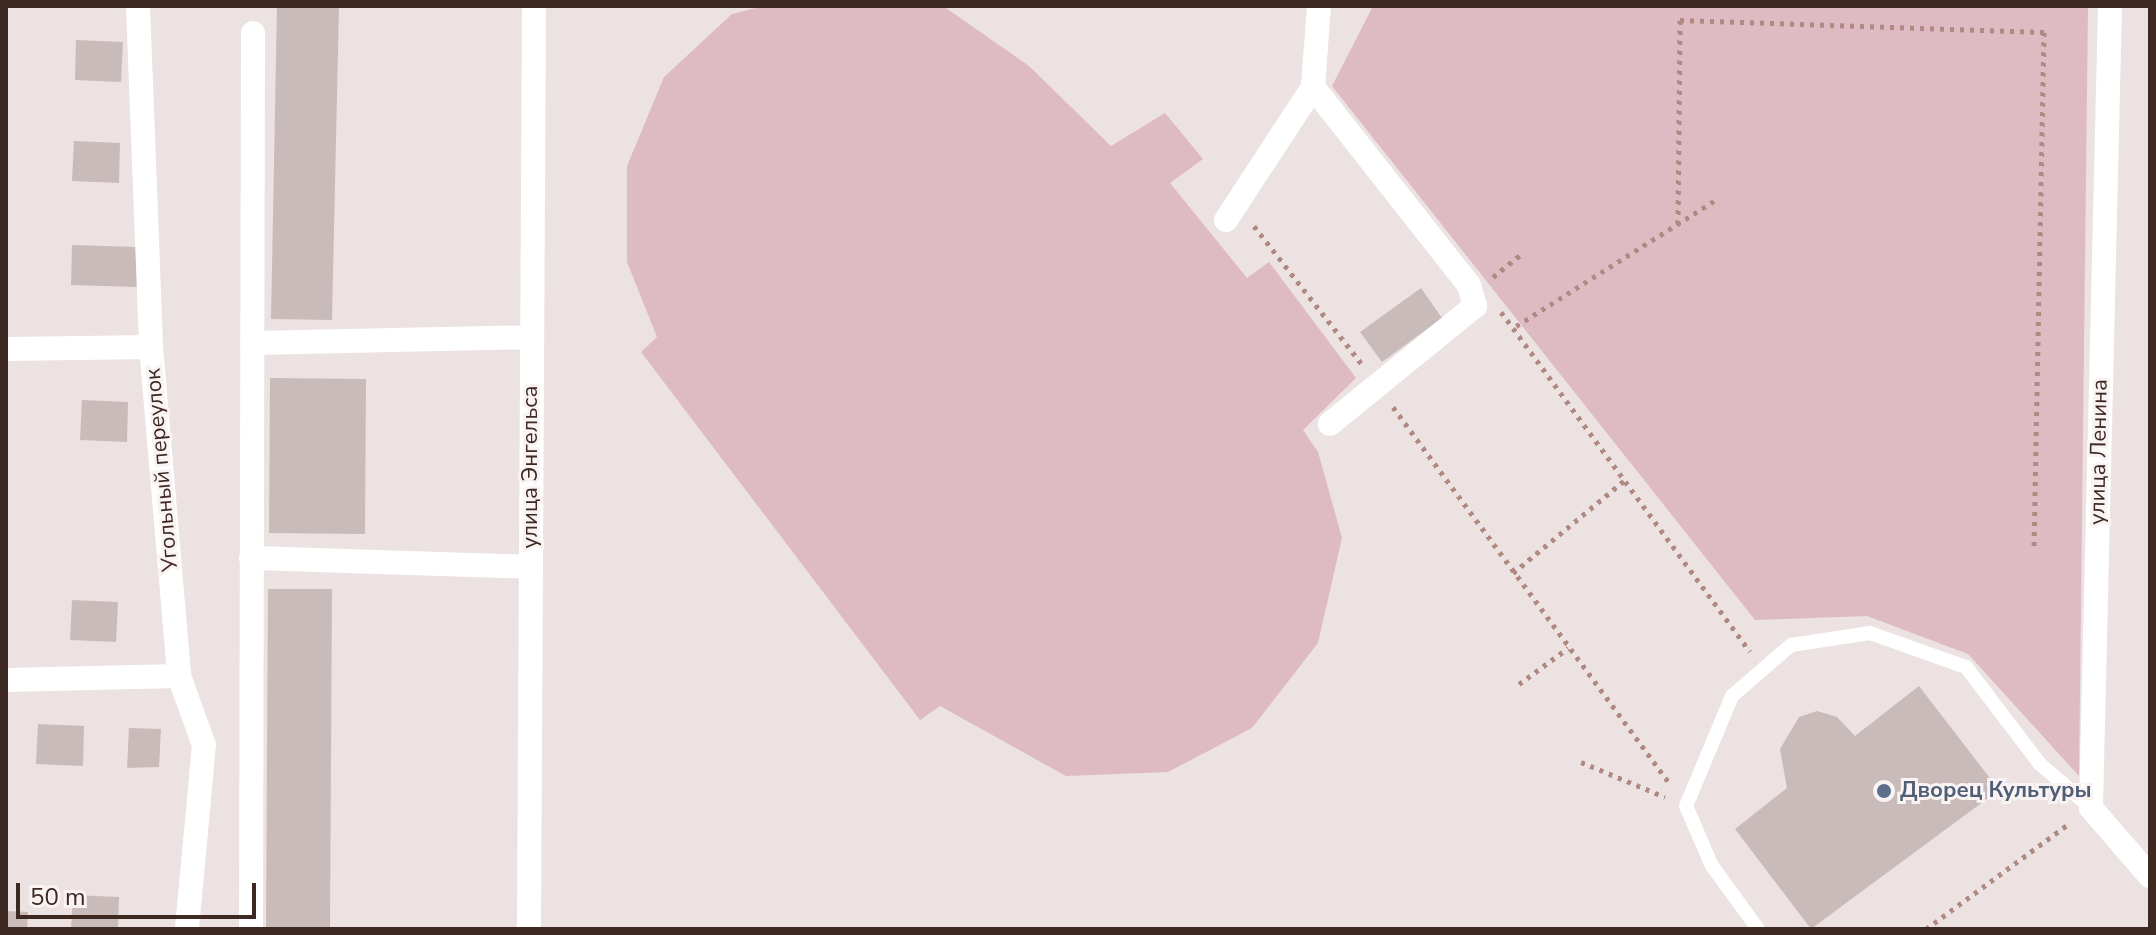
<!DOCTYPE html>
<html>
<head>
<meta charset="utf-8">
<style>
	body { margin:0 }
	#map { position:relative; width:2156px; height:935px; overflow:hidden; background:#ece2e2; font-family:"Nunito Sans",sans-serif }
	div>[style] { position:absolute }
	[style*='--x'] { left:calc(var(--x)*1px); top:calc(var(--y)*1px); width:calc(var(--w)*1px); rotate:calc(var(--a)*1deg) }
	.green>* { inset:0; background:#debac3 }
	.building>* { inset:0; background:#cabbbb }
	.path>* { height:5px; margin-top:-2.5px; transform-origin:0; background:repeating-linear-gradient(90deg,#b08a82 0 4px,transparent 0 10px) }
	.lane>* { height:14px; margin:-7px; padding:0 7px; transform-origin:7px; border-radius:7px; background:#fff }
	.street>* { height:24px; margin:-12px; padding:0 12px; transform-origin:12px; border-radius:12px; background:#fff }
	.dots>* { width:22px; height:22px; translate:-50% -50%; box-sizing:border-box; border:4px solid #f9f3f3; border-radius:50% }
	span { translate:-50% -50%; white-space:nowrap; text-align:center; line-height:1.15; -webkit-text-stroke:6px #f9f3f3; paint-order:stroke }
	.street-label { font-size:22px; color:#3e2822 }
	.service-label { font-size:22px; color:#4e5e75; font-weight:700 }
	.left { translate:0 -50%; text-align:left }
	.frame { position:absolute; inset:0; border:8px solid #3e2822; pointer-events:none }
	.scale { position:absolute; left:16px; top:883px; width:240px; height:36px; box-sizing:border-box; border:4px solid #3e2822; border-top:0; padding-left:10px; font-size:24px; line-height:28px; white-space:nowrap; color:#3e2822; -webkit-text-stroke:6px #f9f3f3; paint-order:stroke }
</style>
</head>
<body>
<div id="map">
	<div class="green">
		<div style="clip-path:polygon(764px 6px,943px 6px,1029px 66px,1111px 146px,1165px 113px,1203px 159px,1170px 183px,1247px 278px,1269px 262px,1356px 378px,1303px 430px,1318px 452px,1342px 538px,1318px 643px,1252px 728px,1168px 772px,1066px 776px,940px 706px,920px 720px,641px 352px,657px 337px,627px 262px,627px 166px,664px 77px,732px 14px)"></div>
		<div style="clip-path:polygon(1373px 6px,2088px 6px,2079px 776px,1968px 654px,1867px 616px,1755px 620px,1332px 86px)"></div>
	</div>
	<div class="building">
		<div style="clip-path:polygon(277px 6px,339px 6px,332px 320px,271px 319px)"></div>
		<div style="clip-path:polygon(76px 40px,123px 42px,121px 82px,75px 80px)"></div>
		<div style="clip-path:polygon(74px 141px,120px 143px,119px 183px,72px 181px)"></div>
		<div style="clip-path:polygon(72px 245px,138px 247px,137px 287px,71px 285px)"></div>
		<div style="clip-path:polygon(1421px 288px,1442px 318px,1382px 362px,1360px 332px)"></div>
		<div style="clip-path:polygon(270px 378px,366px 379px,365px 534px,269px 533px)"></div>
		<div style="clip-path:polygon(82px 400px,128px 402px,127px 442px,80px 440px)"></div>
		<div style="clip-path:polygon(268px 589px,332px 589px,330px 929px,266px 929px)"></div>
		<div style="clip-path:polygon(72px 600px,118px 602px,116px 642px,70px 640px)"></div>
		<div style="clip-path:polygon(1919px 686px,1999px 790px,1811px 929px,1735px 829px,1787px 788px,1780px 749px,1799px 717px,1817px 711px,1837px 717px,1855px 736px)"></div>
		<div style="clip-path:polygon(38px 724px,84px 726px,83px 766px,36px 764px)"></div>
		<div style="clip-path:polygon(129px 728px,161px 729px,159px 767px,127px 768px)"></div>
		<div style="clip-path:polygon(73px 895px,119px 897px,118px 929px,71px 929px)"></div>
		<div style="clip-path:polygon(6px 911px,28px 912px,27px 929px,6px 929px)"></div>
	</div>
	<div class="path">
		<div style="--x:1714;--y:201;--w:238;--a:147.7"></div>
		<div style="--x:1513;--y:328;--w:401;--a:53.8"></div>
		<div style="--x:1678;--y:224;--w:204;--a:-89.4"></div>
		<div style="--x:1680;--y:20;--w:364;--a:1.9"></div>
		<div style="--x:2044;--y:32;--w:516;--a:91.11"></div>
		<div style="--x:1254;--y:226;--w:174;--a:52"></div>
		<div style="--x:1493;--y:277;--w:35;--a:-39"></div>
		<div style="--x:1501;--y:312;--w:20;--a:53"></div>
		<div style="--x:1393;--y:407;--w:470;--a:53.7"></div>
		<div style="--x:1513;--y:573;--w:146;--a:-39.7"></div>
		<div style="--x:1519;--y:684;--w:61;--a:-36.3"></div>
		<div style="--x:1581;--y:762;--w:91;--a:22.6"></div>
		<div style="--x:1926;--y:929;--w:179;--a:-36.4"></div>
	</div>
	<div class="lane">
		<div style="--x:1758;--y:929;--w:78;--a:-126.1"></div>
		<div style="--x:1712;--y:866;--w:65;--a:-113.4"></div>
		<div style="--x:1686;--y:806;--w:119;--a:-67.3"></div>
		<div style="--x:1732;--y:696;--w:78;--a:-40.8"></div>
		<div style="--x:1791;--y:645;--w:80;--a:-8.6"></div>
		<div style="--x:1870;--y:633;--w:102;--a:19.5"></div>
		<div style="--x:1966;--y:667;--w:122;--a:52.7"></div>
		<div style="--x:2040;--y:764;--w:67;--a:40.8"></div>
	</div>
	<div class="street">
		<div style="--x:138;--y:6;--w:341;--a:87.8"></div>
		<div style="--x:151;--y:347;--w:330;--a:85.1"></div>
		<div style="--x:179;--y:676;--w:73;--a:70.1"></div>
		<div style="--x:204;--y:745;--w:185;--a:95.3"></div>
		<div style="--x:2110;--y:6;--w:802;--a:91.36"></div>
		<div style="--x:2091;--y:808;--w:90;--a:49.1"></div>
		<div style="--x:1313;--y:87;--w:252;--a:51.8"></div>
		<div style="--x:1469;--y:285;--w:22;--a:74"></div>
		<div style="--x:1475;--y:306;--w:187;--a:140.9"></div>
		<div style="--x:1226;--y:220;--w:159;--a:-56.8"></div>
		<div style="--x:1313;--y:87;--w:81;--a:-85.8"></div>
		<div style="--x:252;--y:343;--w:280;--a:-1.2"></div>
		<div style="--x:6;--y:349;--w:145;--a:-0.8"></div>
		<div style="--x:251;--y:558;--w:280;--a:1.8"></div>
		<div style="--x:6;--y:680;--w:173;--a:-1.3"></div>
		<div style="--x:251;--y:929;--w:896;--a:-89.87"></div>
		<div style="--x:529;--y:929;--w:923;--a:-89.69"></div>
	</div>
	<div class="dots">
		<div style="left:1884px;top:791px;background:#5c6f8a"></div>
	</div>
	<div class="street-label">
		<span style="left:2099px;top:452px;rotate:-89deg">улица Ленина</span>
		<span style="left:531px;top:467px;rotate:-90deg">улица Энгельса</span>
		<span style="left:162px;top:470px;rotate:-95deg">Угольный переулок</span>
	</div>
	<div class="service-label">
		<span class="left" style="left:1900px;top:791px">Дворец Культуры</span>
	</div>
	<div class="frame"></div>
	<div class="scale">50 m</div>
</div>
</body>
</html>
